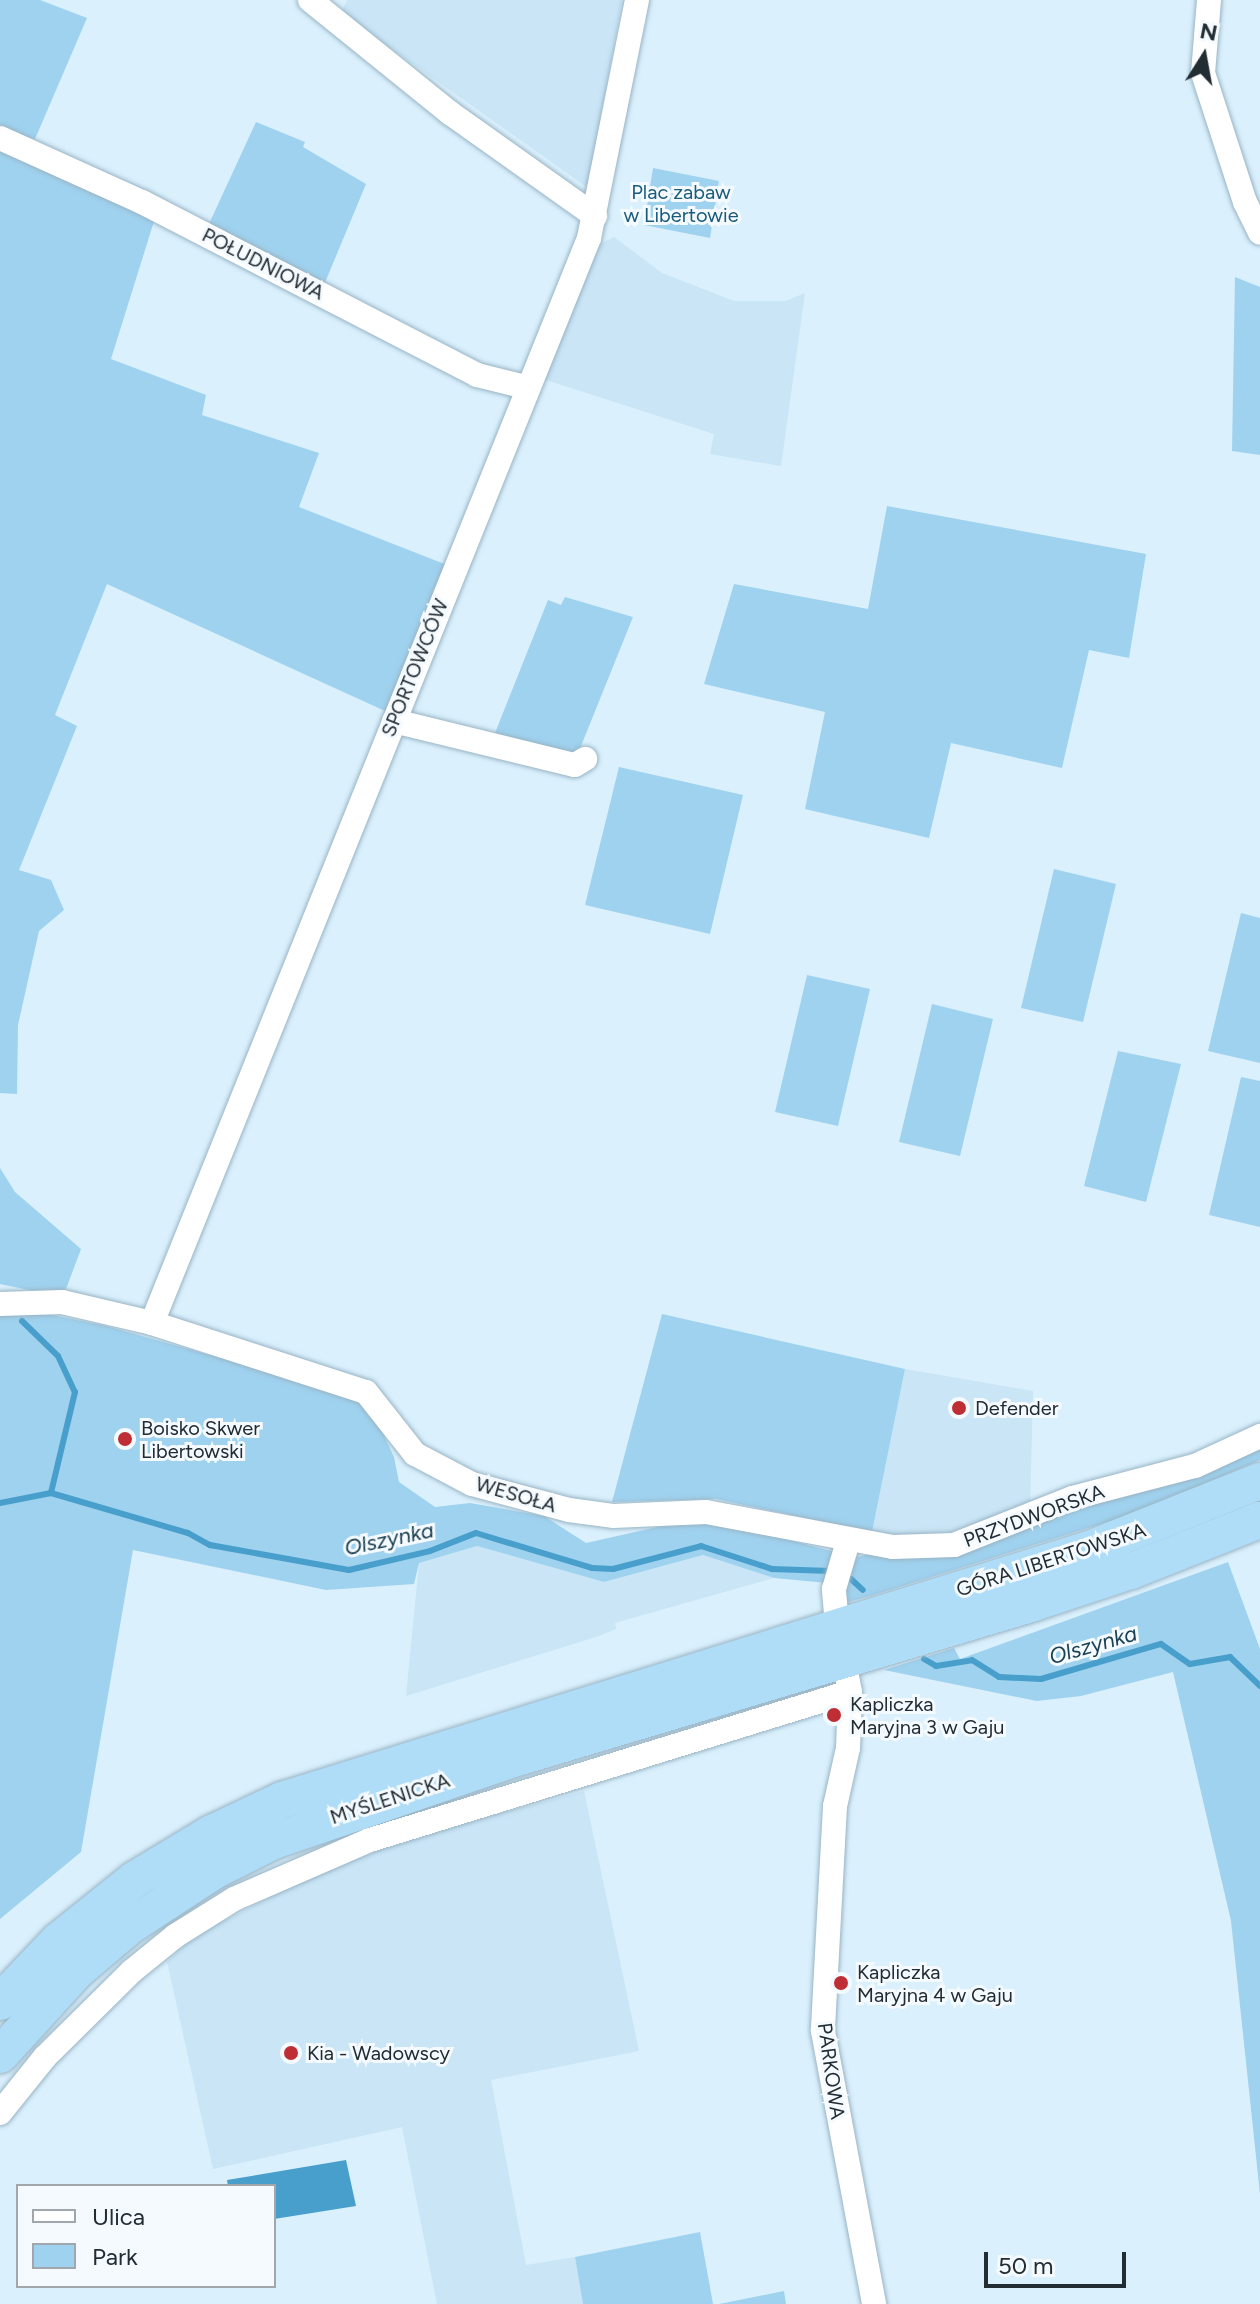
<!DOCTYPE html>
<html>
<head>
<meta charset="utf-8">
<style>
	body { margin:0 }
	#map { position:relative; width:1260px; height:2304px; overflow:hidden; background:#daf0fd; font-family:Figtree,sans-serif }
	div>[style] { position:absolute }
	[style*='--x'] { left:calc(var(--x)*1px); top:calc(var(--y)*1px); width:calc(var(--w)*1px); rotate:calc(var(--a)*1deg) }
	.built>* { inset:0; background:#c9e5f6 }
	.green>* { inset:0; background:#9fd2ef }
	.water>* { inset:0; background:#489fcb }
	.stream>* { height:6px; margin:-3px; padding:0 3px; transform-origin:3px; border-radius:3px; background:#489fcb }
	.roads { filter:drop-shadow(0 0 2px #99b4c4) drop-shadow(0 0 2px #99b4c4) }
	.minor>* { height:24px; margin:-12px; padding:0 12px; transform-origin:12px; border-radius:12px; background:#fff }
	.highway>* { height:36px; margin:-18px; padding:0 18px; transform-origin:18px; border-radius:18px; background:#afddf7 }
	.dots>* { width:22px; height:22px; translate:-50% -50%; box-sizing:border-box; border:4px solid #f5fafe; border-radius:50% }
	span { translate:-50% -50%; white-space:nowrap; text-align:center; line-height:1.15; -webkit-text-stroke:6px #f5fafe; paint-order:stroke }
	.park-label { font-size:20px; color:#1a5c7b }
	.street-label { font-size:20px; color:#222c33 }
	.poi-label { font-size:20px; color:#222c33 }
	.left { translate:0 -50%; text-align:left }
	.water-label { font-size:22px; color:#1b4154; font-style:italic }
	.legend { position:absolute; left:16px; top:2184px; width:260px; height:104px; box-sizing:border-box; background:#f5fafe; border:2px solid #a1a8ad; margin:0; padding:10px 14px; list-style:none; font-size:24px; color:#222c33 }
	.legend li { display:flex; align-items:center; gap:16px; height:40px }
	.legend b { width:40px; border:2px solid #a1a8ad }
	.north { position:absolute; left:1164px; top:16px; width:80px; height:80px; -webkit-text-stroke:6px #f5fafe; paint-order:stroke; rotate:11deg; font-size:22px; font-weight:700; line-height:32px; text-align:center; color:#222c33 }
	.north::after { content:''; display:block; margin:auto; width:28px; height:36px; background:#222c33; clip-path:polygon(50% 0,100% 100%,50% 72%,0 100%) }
	.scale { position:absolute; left:984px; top:2252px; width:142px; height:36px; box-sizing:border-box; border:4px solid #222c33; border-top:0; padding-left:10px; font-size:24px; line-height:28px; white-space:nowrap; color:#222c33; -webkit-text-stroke:6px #f5fafe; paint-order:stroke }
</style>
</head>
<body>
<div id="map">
	<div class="built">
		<div style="clip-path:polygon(347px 0,622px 0,588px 188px,341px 13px)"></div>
		<div style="clip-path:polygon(614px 237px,662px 273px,734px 301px,786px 301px,805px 293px,781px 466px,710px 454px,714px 434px,540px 378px,596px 246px)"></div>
		<div style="clip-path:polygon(905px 1369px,1033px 1391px,1030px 1509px,932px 1538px,872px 1532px)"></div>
		<div style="clip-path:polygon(477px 1546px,604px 1582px,703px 1555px,774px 1578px,615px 1623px,616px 1629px,596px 1637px,406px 1696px,419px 1563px)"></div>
		<div style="clip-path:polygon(584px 1791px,639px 2051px,491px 2080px,526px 2265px,575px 2257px,583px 2304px,437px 2304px,402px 2127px,213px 2169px,167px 1962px,194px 1936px,362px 1851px)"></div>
	</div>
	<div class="green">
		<div style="clip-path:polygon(0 0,40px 0,87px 18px,35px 139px,0 129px)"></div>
		<div style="clip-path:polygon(256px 122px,305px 142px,303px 147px,366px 184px,324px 285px,208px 226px)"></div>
		<div style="clip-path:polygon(0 149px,155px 218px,111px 359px,206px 395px,202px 415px,319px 453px,299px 507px,447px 565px,385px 711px,107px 584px,55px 715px,77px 726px,19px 870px,51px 880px,64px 910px,39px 931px,18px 1025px,17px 1094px,0 1093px)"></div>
		<div style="clip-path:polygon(653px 168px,719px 181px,710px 238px,644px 225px)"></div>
		<div style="clip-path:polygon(1235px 277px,1260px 287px,1260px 455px,1232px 451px)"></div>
		<div style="clip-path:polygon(887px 506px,1146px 554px,1129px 658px,1089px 650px,1062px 768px,951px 743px,929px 838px,805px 809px,825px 712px,704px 684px,734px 584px,868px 609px)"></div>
		<div style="clip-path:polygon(565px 597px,633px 617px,577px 756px,493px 738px,548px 600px,561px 605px)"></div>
		<div style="clip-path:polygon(619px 767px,743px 795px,710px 934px,585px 905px)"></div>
		<div style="clip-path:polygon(1054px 869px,1116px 884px,1083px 1022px,1021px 1008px)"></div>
		<div style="clip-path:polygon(1241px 913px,1260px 918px,1260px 1063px,1208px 1051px)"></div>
		<div style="clip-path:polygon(807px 975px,870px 989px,838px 1126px,775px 1112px)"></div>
		<div style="clip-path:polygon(932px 1004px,993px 1019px,960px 1156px,899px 1142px)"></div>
		<div style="clip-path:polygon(1118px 1051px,1181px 1064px,1146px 1202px,1084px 1186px)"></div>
		<div style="clip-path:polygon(1241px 1077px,1260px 1081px,1260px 1227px,1209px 1215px)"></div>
		<div style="clip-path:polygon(0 1168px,15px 1192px,81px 1249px,63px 1297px,0 1284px)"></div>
		<div style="clip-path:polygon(28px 1310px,106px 1326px,367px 1399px,394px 1457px,399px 1482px,435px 1507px,470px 1503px,544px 1516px,586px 1543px,684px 1521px,747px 1529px,835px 1552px,827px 1583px,774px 1578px,703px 1555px,604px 1582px,477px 1546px,419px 1563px,414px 1584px,326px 1590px,133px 1550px,81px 1852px,0 1919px,0 1311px)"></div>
		<div style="clip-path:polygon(662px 1314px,905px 1369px,872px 1532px,716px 1499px,612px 1502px)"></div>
		<div style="clip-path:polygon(1260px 1444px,1260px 1460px,1133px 1514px,877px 1594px,849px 1602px,845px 1598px,853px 1558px,1055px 1512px)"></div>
		<div style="clip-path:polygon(1228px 1562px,1260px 1649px,1260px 2194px,1231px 1921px,1173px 1672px,1081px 1696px,1037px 1701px,884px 1670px,954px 1648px,960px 1659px)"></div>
		<div style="clip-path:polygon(700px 2232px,713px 2304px,583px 2304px,575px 2257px)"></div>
		<div style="clip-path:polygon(784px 2291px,786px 2304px,719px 2304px)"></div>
	</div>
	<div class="water">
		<div style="clip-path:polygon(346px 2160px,356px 2206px,274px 2219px,274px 2186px,228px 2186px,227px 2180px)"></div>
	</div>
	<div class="stream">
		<div style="--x:22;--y:1321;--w:50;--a:44.2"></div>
		<div style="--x:58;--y:1356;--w:40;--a:65"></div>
		<div style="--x:75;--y:1392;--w:104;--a:103.4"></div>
		<div style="--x:0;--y:1503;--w:52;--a:-11.1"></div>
		<div style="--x:51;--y:1493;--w:143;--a:16.3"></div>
		<div style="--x:188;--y:1533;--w:25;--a:29"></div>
		<div style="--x:210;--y:1545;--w:141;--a:10.2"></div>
		<div style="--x:349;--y:1570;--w:83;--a:-13.2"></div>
		<div style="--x:430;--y:1551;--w:49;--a:-21.4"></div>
		<div style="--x:476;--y:1533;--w:121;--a:16.8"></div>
		<div style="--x:592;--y:1568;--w:21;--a:3"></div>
		<div style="--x:613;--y:1569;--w:91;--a:-14.6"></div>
		<div style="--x:701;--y:1546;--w:75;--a:17.9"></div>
		<div style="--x:772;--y:1569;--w:58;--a:2"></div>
		<div style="--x:851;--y:1579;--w:16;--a:43"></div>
		<div style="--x:924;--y:1659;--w:14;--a:30"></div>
		<div style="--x:936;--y:1666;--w:36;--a:-9"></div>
		<div style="--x:972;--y:1660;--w:32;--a:32"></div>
		<div style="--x:999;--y:1677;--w:42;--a:2.7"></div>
		<div style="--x:1041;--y:1679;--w:125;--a:-16.3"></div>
		<div style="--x:1161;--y:1644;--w:35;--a:35"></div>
		<div style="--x:1190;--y:1664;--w:41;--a:-9.9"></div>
		<div style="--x:1230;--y:1657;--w:42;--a:44"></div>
	</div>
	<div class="roads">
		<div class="minor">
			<div style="--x:310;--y:0;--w:180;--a:38.9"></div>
			<div style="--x:450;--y:113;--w:178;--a:35.4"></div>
			<div style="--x:1209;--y:0;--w:73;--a:94.7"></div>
			<div style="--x:1203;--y:73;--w:136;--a:72"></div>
			<div style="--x:1245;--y:202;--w:34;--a:64"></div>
			<div style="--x:0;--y:138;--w:156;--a:24.3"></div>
			<div style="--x:142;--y:202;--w:377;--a:27.3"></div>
			<div style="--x:477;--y:375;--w:50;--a:13.8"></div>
			<div style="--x:394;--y:721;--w:186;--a:13.7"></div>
			<div style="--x:575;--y:765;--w:12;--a:-31"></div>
			<div style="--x:0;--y:1304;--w:62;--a:-1.8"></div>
			<div style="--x:62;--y:1302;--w:92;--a:13.1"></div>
			<div style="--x:152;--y:1323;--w:225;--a:17.9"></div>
			<div style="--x:366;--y:1392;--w:79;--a:51.7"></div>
			<div style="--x:415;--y:1454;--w:64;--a:27.8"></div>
			<div style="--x:472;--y:1484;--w:100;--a:15"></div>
			<div style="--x:569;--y:1510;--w:44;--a:7.8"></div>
			<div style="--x:613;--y:1516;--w:93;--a:-2.5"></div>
			<div style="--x:706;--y:1512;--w:190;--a:10.6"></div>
			<div style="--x:893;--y:1547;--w:61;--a:-1.9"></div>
			<div style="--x:954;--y:1545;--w:127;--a:-21.7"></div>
			<div style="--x:1072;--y:1498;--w:127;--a:-14.6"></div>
			<div style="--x:1195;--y:1466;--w:72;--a:-24.8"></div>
			<div style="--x:152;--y:1323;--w:1170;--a:-68.06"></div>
			<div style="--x:589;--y:238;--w:243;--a:-78.6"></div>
			<div style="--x:837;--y:1625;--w:36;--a:-95"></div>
			<div style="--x:834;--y:1589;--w:50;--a:-73.7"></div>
			<div style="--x:850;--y:1692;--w:56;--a:92"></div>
			<div style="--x:848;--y:1748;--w:59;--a:102.6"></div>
			<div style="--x:835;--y:1806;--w:225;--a:93.1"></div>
			<div style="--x:823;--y:2031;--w:278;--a:79.4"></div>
			<div style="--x:0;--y:2113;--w:72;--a:-51.2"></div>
			<div style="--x:45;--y:2057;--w:122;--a:-44.7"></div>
			<div style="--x:132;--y:1971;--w:55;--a:-39.1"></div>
			<div style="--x:175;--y:1936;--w:70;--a:-32.1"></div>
			<div style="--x:234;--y:1899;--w:148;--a:-23.5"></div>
			<div style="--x:370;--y:1840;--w:502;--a:-17.14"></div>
			<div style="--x:850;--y:1692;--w:33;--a:-101"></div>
		</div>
		<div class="highway">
			<div style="--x:0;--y:2002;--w:84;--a:-46.4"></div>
			<div style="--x:58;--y:1941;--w:97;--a:-38.8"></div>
			<div style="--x:134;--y:1880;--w:89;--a:-31.2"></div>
			<div style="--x:210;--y:1834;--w:80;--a:-25.3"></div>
			<div style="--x:282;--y:1800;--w:845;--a:-17.28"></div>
			<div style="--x:1089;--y:1549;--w:184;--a:-21.7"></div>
			<div style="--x:0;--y:2055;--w:115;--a:-47.5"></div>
			<div style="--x:78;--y:1970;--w:68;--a:-40.2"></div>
			<div style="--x:130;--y:1926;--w:100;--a:-33.2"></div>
			<div style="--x:214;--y:1871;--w:67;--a:-26.6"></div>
			<div style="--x:274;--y:1841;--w:260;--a:-18.9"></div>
			<div style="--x:520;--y:1757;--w:533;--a:-16.67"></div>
			<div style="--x:1031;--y:1604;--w:105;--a:-18.3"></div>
			<div style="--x:1131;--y:1571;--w:139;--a:-21.6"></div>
		</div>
	</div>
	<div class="dots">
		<div style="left:959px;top:1408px;background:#be2e34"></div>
		<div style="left:125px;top:1439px;background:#be2e34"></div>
		<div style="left:834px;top:1715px;background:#be2e34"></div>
		<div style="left:841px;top:1983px;background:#be2e34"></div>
		<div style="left:291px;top:2053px;background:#be2e34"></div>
	</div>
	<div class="park-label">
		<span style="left:681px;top:204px">Plac zabaw<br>w Libertowie</span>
	</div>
	<div class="street-label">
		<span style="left:263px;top:264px;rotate:27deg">POŁUDNIOWA</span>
		<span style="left:415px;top:668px;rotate:-68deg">SPORTOWCÓW</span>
		<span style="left:516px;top:1495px;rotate:16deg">WESOŁA</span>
		<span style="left:1034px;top:1516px;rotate:-20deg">PRZYDWORSKA</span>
		<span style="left:1051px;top:1560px;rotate:-18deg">GÓRA LIBERTOWSKA</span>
		<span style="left:390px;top:1799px;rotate:-18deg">MYŚLENICKA</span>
		<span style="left:831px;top:2071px;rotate:82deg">PARKOWA</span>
	</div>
	<div class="poi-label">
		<span class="left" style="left:975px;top:1408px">Defender</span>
		<span class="left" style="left:141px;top:1440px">Boisko Skwer<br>Libertowski</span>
		<span class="left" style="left:850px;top:1716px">Kapliczka<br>Maryjna 3 w Gaju</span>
		<span class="left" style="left:857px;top:1984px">Kapliczka<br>Maryjna 4 w Gaju</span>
		<span class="left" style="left:307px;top:2053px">Kia - Wadowscy</span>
	</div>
	<div class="water-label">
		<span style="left:389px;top:1539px;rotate:-12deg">Olszynka</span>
		<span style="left:1093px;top:1645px;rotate:-16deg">Olszynka</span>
	</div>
	<ul class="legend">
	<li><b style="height:10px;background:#fff"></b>Ulica</li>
	<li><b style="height:22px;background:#9fd2ef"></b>Park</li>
	</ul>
	<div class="north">N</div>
	<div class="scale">50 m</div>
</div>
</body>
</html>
